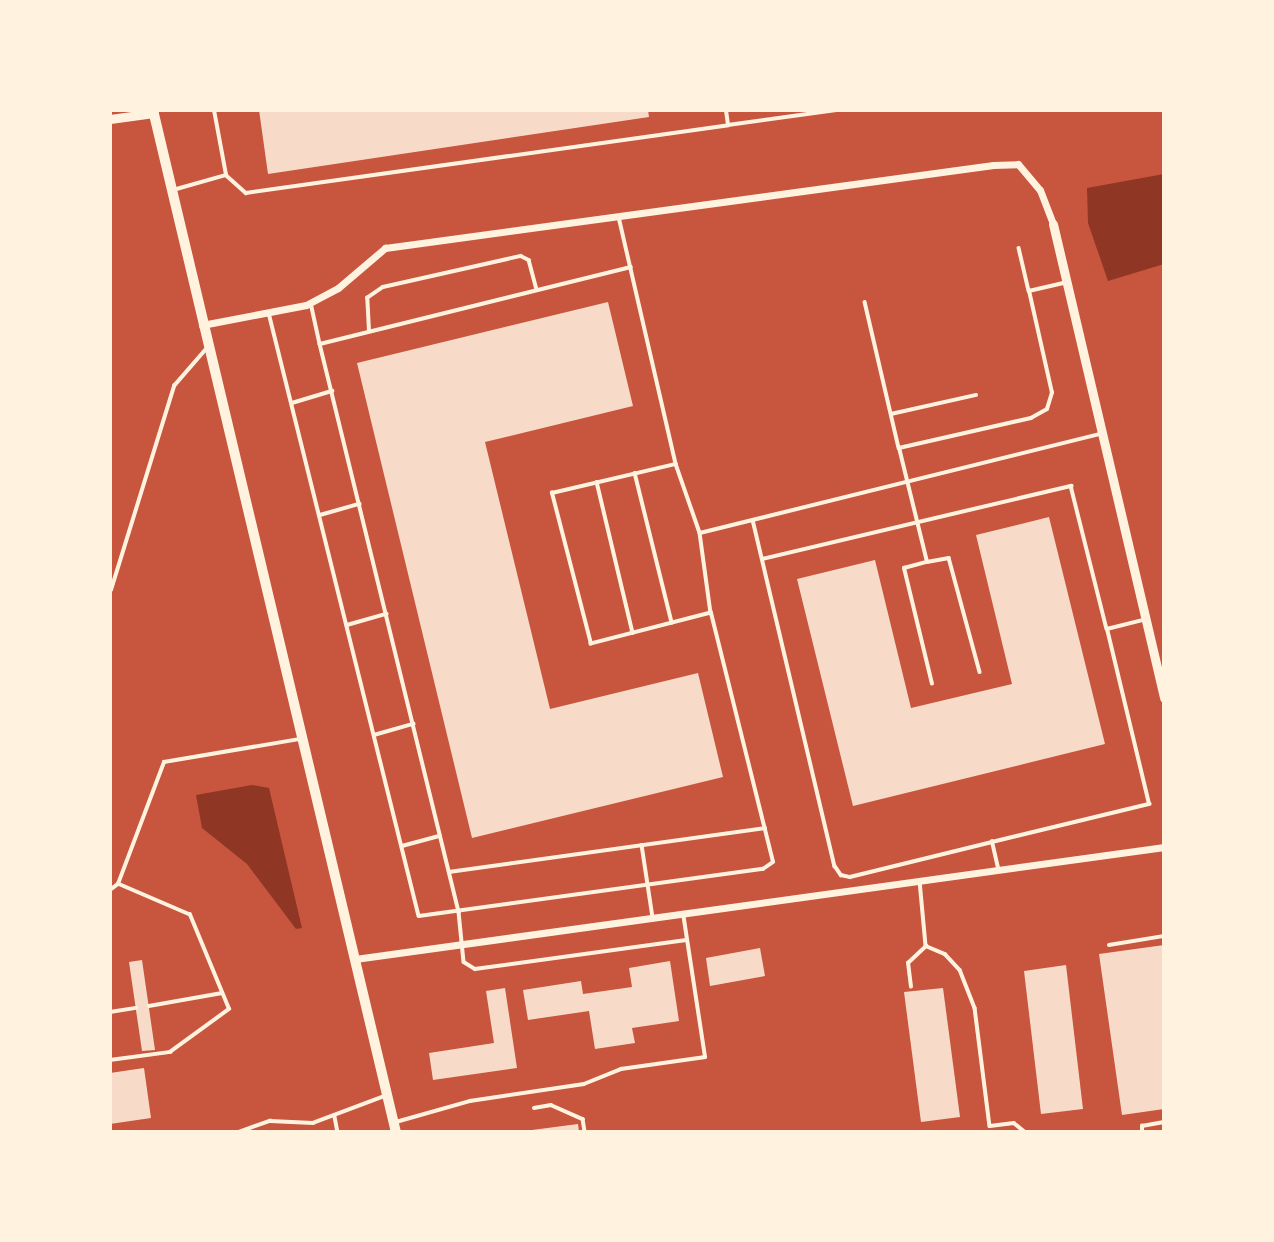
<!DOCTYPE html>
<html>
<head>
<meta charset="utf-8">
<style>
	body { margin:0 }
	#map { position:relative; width:1274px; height:1242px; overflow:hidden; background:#c8553d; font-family:"Alegreya Sans",sans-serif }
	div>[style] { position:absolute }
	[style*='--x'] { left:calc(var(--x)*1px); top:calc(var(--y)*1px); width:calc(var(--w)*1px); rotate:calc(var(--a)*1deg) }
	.water>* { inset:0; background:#8f3625 }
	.building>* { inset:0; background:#f7dbc8 }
	.service>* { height:3.5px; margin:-1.75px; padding:0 1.75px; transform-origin:1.75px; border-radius:1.75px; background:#fff3e0 }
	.minor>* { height:7px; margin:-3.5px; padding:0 3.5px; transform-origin:3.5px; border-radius:3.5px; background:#fff3e0 }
	.tertiary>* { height:9px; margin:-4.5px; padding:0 4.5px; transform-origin:4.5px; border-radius:4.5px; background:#fff3e0 }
	.secondary>* { height:10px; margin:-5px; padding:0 5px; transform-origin:5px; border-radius:5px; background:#fff3e0 }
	span { translate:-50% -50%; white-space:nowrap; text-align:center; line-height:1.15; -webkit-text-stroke:7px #fff3e0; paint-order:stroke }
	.frame { position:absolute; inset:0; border:112px solid #fff3e0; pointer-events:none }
</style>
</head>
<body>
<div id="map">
	<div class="water">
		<div style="clip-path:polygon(1164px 174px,1164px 264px,1108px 281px,1088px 223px,1087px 188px)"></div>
		<div style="clip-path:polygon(252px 785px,269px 788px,302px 928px,296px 929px,247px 864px,202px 828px,196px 795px)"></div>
	</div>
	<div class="building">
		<div style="clip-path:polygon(259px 110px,648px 110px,649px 117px,268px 174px)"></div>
		<div style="clip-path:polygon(608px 302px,633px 406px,485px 442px,550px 709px,698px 673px,723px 777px,472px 838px,357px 363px)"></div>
		<div style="clip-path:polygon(1049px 517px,1105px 744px,853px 806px,797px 579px,875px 560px,911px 708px,1012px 684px,976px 535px)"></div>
		<div style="clip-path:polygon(1164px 945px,1164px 1109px,1122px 1115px,1099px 954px)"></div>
		<div style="clip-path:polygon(760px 948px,765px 976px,710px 986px,706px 958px)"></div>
		<div style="clip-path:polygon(142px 960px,155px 1050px,142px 1051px,129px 962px)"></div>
		<div style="clip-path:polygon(670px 961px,679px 1021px,632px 1028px,635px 1043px,595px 1049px,589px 1011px,528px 1020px,523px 990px,581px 981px,583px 994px,632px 987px,629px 968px)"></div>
		<div style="clip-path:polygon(1066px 965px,1083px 1109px,1041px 1114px,1024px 971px)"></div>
		<div style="clip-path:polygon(505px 988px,517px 1068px,433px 1080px,429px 1053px,494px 1043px,486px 991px)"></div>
		<div style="clip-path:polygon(943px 988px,960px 1117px,921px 1122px,904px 992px)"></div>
		<div style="clip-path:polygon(144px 1068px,151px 1118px,110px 1124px,110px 1073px)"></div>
		<div style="clip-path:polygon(578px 1124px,579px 1132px,532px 1132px,532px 1130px)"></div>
	</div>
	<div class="service">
		<div style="--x:728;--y:125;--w:109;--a:-7.9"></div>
		<div style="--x:226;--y:175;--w:27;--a:42"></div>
		<div style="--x:246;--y:193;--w:487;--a:-8"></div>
		<div style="--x:728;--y:125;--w:15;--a:-98"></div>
		<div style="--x:173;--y:190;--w:55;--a:-15.8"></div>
		<div style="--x:226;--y:175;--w:66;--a:-100.5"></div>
		<div style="--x:619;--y:217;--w:253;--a:77"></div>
		<div style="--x:1019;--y:248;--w:44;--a:76.9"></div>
		<div style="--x:1029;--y:291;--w:36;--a:-13"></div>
		<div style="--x:865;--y:302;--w:150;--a:76.9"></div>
		<div style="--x:311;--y:303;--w:42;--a:77.6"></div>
		<div style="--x:320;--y:344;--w:320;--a:-13.9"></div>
		<div style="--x:269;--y:313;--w:621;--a:76.03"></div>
		<div style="--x:419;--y:916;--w:347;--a:-7.8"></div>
		<div style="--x:763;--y:869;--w:12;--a:-35"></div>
		<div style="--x:773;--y:862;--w:257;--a:-104"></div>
		<div style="--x:369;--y:331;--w:33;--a:-93"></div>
		<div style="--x:367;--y:298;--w:19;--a:-35"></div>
		<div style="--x:383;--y:287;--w:141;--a:-12.7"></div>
		<div style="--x:521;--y:256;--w:9;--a:27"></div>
		<div style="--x:529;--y:260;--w:31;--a:75"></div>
		<div style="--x:320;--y:344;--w:585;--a:76.25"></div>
		<div style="--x:459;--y:912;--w:50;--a:84.3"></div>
		<div style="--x:464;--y:962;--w:13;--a:32"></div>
		<div style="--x:475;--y:969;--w:213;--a:-7.8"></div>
		<div style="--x:292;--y:403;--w:42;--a:-16.7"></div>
		<div style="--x:891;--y:414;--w:87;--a:-12.6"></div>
		<div style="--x:635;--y:473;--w:154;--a:76.1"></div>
		<div style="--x:597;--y:482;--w:155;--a:76.6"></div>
		<div style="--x:320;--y:515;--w:41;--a:-15.8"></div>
		<div style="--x:753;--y:520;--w:356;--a:76.7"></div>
		<div style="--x:835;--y:866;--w:11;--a:56"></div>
		<div style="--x:841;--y:875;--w:9;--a:13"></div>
		<div style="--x:850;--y:877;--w:146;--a:-13.8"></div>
		<div style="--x:700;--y:533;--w:81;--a:82.2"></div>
		<div style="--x:711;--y:613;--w:124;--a:165.5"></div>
		<div style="--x:591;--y:644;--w:156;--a:-104.5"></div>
		<div style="--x:552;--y:493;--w:127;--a:-13.2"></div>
		<div style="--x:676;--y:464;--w:73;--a:70.8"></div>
		<div style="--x:700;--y:533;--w:413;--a:-13.9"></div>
		<div style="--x:762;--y:559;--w:318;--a:-13.3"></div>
		<div style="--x:1071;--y:486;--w:147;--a:75.9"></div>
		<div style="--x:927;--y:562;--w:22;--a:-10"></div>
		<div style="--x:949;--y:558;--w:118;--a:74.8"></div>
		<div style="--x:111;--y:590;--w:214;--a:-72.8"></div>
		<div style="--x:174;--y:386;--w:49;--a:-49.1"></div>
		<div style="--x:347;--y:625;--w:41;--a:-15.8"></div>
		<div style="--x:932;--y:684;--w:119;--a:-103.6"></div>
		<div style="--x:904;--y:568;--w:24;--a:-15"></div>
		<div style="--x:927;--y:562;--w:117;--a:-103.8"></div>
		<div style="--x:899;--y:448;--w:135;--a:-12.8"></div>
		<div style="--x:1031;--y:418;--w:18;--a:-29"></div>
		<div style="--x:1047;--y:409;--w:17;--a:-73"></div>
		<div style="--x:1052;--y:393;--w:105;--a:-102.7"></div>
		<div style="--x:374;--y:735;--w:41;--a:-15.8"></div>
		<div style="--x:642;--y:845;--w:74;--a:81.4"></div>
		<div style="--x:402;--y:846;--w:39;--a:-15"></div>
		<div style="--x:998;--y:868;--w:27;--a:-103"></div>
		<div style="--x:992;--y:842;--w:162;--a:-13.6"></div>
		<div style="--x:1149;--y:804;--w:180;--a:-103.5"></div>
		<div style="--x:1107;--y:629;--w:37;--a:-14"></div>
		<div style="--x:449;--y:872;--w:319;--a:-7.9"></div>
		<div style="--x:920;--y:881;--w:65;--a:84.7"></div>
		<div style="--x:926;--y:946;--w:21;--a:23"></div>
		<div style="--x:945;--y:954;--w:22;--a:47"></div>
		<div style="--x:960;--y:970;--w:41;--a:68.5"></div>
		<div style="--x:975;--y:1008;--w:119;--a:82.8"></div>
		<div style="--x:990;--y:1126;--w:24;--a:-7"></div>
		<div style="--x:1014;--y:1123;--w:14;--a:39"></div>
		<div style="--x:110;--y:890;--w:10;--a:-37"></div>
		<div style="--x:118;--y:884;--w:130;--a:-69.3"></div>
		<div style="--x:164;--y:762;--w:138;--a:-9.6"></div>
		<div style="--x:1109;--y:945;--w:56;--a:-9.3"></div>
		<div style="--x:911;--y:987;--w:24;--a:-97"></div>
		<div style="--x:908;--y:963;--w:25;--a:-43"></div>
		<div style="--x:149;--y:1006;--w:74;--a:-10.1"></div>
		<div style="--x:110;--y:1012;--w:26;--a:-9"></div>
		<div style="--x:110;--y:1060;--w:61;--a:-7.6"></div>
		<div style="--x:170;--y:1052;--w:73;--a:-36.1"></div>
		<div style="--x:229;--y:1009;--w:102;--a:-112.5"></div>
		<div style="--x:190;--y:915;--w:78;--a:-156.7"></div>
		<div style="--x:534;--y:1108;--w:17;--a:-10"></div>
		<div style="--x:551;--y:1105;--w:35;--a:24"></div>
		<div style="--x:583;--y:1119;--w:13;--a:81"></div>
		<div style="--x:335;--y:1117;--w:15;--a:79"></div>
		<div style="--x:396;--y:1122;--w:77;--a:-15.8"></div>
		<div style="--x:470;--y:1101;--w:115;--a:-8.5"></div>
		<div style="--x:584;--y:1084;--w:40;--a:-22"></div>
		<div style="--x:621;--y:1069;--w:85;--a:-8.1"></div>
		<div style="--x:705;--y:1057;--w:145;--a:-98.7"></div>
		<div style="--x:239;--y:1132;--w:33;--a:-20"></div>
		<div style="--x:270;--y:1121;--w:43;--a:2.7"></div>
		<div style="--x:313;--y:1123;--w:77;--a:-20.6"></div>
		<div style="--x:1142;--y:1132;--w:6;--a:-90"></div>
		<div style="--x:1142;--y:1126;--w:22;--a:-10"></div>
	</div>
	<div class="minor">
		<div style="--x:202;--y:325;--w:106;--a:-10.9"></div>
		<div style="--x:306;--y:305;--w:36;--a:-28"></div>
		<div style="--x:338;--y:288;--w:62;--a:-40.4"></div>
		<div style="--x:385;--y:248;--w:614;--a:-7.77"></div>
		<div style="--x:993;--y:165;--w:25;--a:-2"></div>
		<div style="--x:1018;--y:164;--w:34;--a:50"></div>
		<div style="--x:1040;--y:190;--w:36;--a:69"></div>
		<div style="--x:355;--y:959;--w:817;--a:-7.88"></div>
	</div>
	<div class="tertiary">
		<div style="--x:110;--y:119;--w:44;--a:-7.8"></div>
		<div style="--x:1053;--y:224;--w:487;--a:76.8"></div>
	</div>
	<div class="secondary">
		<div style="--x:153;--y:110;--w:1050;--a:76.63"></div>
	</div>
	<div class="frame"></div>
</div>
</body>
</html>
